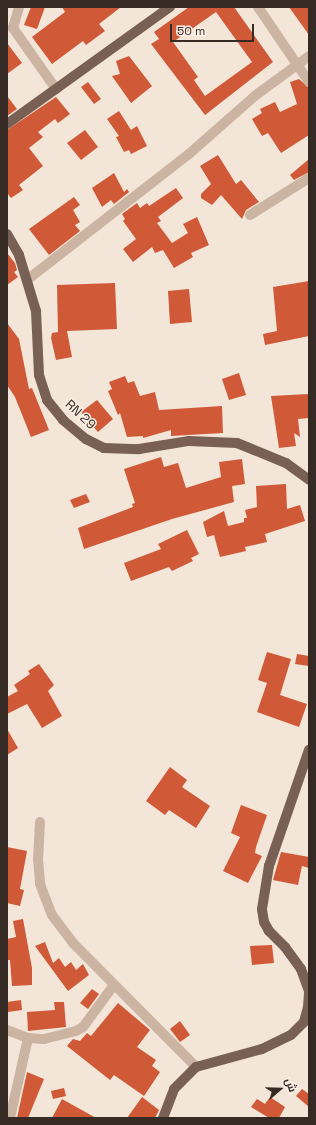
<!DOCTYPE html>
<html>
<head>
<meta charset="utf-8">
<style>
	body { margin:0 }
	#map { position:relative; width:316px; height:1125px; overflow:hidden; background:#f3e5d7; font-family:"Space Grotesk",Cairo,sans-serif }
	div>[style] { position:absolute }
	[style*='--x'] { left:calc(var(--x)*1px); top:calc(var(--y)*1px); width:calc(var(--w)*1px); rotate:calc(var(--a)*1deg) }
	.building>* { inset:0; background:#d05938 }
	.minor>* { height:10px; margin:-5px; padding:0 5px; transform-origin:5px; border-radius:5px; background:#ccb4a2 }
	.major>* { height:10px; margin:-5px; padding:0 5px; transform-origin:5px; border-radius:5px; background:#796055 }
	span { translate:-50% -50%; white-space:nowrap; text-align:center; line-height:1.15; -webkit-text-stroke:3px #fbf0e4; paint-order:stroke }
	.street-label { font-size:13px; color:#362a25 }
	.frame { position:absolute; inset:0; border:8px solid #362a25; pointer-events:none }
	.north { position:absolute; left:260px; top:1069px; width:40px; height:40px; -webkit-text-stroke:3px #fbf0e4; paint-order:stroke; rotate:70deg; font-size:11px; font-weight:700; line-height:16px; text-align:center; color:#362a25 }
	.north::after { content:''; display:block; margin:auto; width:14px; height:18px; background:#362a25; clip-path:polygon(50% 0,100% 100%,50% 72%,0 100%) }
	.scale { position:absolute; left:170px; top:24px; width:84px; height:18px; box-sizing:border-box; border:2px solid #362a25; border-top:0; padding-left:5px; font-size:12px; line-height:14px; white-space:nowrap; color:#362a25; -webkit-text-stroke:3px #fbf0e4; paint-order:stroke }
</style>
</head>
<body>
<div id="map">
	<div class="building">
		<div style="clip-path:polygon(31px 7px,45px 7px,37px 29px,24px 25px)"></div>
		<div style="clip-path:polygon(62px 7px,121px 7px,99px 24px,105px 31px,86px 45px,83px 41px,52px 64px,32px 37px,65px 12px)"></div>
		<div style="clip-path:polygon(evenodd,189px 7px,234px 7px,273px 62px,205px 115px,151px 44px,159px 39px,154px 32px,189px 7px,216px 12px,252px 62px,205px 96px,194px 80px,198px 77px,173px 42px,216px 12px)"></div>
		<div style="clip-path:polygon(289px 7px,309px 7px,309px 35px)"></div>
		<div style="clip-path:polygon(7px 43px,22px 63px,7px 74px)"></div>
		<div style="clip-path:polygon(129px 56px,152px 86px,131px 103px,112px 76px,120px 74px,116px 61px)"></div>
		<div style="clip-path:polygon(299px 79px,309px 88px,309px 135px,281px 153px,268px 133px,262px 136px,252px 119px,262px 113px,260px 109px,275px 102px,280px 112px,297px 104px,290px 82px)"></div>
		<div style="clip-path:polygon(88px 82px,101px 99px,94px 104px,81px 87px)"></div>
		<div style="clip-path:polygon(7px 96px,17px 109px,7px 116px)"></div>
		<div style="clip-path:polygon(56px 97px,70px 114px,58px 123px,55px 119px,38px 132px,43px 137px,29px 148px,43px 166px,19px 185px,23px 190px,11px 198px,7px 193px,7px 130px)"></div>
		<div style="clip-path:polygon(119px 111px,131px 130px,137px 126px,147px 146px,131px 154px,129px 150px,124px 152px,116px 137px,119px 136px,107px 119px)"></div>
		<div style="clip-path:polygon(85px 130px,98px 147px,81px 160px,67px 143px)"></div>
		<div style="clip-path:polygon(218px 155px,236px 184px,241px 180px,259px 202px,246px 210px,242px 219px,221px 195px,212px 205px,201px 198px,201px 194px,211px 184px,200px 166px)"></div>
		<div style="clip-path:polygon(309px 159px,309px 172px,294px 180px,290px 175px)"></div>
		<div style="clip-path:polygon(114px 173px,124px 192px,127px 189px,129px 192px,114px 204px,111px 200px,102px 207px,92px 188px)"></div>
		<div style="clip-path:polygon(176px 188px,183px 198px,158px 217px,161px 221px,157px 223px,172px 243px,188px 233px,183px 224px,197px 217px,209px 245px,191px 253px,193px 257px,174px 268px,163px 250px,155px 253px,152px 247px,133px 262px,123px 249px,136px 239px,123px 221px,125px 219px,122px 214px,137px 203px,140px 208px,147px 203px,149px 206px)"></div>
		<div style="clip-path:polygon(74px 197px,80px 205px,73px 210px,80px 222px,75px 225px,80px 231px,49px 255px,29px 229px)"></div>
		<div style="clip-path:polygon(7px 253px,15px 263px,17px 270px,14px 272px,18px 277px,7px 285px)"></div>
		<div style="clip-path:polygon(309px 281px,309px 336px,265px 345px,263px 334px,277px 331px,273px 287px)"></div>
		<div style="clip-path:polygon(115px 283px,117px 329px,67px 331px,72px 357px,56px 360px,51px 338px,52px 333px,58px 332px,57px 285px)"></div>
		<div style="clip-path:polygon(189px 289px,192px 322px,170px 324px,168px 291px)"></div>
		<div style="clip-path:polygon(7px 323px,19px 339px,29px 389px,32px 388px,49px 430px,31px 437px,15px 397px,7px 385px)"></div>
		<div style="clip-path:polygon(239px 373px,246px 395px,229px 400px,222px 379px)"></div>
		<div style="clip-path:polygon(125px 376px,128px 383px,134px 381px,140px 396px,155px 392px,159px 410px,222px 406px,223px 433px,171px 436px,171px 430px,143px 438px,143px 436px,127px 437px,120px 413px,118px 415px,108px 391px,112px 389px,109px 382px)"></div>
		<div style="clip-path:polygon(309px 394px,309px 418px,298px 419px,300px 437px,294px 433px,296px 446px,279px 448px,271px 396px)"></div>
		<div style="clip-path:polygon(97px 400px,113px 419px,98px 432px,81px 412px)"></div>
		<div style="clip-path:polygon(161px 457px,164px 467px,178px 463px,186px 488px,221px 477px,219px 462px,242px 459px,245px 484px,232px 486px,234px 502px,172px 519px,84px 549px,78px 528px,133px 507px,132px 504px,135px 503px,124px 469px)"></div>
		<div style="clip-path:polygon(286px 484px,287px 509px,300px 505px,305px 521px,265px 534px,267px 542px,245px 547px,246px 551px,220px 557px,214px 535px,207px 537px,203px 522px,224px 511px,228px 526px,244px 522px,244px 518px,247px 518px,245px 510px,257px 507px,256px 486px)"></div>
		<div style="clip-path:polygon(86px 494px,90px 502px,74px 508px,70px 500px)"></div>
		<div style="clip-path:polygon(187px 530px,199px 554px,191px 558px,193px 561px,172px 571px,169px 567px,131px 581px,124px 563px,161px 549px,158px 544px)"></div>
		<div style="clip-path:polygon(267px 652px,291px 659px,280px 695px,307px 704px,299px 727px,257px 712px,267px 683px,258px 680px)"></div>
		<div style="clip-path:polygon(297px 654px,309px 656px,309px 666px,295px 664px)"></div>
		<div style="clip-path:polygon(39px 664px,54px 685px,48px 691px,62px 716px,42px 728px,27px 704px,7px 714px,7px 697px,18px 691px,14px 685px,30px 674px,28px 671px)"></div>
		<div style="clip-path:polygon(7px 729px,18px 748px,7px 755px)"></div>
		<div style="clip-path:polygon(170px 767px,187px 780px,182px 787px,210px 806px,196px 828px,169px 810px,165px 815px,146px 801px)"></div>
		<div style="clip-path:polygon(241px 805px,267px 815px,256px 847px,255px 853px,262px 856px,248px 883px,223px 871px,240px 837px,231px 833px)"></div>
		<div style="clip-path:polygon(7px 847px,27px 851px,20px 889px,24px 890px,20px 906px,7px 903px)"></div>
		<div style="clip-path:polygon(281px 852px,309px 857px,309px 868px,302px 866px,298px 885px,273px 880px)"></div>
		<div style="clip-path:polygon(23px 919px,32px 968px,32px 985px,12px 986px,10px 960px,7px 960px,7px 939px,16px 937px,13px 921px)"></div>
		<div style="clip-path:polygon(45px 942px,53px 963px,59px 958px,65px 967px,71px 962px,76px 970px,83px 964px,89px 975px,68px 991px,35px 946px)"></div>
		<div style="clip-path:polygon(272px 945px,274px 963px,252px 965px,250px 946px)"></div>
		<div style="clip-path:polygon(92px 989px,99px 994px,88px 1009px,80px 1003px)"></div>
		<div style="clip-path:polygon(21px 1000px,22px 1010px,8px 1012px,7px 1002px)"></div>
		<div style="clip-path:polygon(54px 1002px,64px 1002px,66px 1027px,28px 1031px,27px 1012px,55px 1010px)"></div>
		<div style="clip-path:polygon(118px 1003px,150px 1030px,137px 1047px,156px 1060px,152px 1066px,160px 1072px,144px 1096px,114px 1075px,110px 1080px,67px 1046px,73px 1039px,80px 1041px,87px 1033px,91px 1036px)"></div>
		<div style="clip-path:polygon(180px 1021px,190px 1035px,180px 1042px,170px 1029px)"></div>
		<div style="clip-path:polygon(27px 1072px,44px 1079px,28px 1118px,17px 1118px)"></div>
		<div style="clip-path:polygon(64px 1088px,66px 1096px,53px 1099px,51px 1091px)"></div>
		<div style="clip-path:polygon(302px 1089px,309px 1094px,309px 1107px,296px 1096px)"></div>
		<div style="clip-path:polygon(142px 1097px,159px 1110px,155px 1118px,127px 1118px)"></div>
		<div style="clip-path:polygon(270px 1097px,285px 1107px,279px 1118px,269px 1118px,251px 1107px,257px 1099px,265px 1104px)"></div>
		<div style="clip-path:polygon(62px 1099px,96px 1118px,52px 1118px)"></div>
	</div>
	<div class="minor">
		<div style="--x:19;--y:7;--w:22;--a:106"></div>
		<div style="--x:13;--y:28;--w:75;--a:54.8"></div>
		<div style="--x:258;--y:7;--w:91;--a:55.8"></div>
		<div style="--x:250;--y:215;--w:70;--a:-32.1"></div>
		<div style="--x:27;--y:280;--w:205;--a:-37.9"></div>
		<div style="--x:189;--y:154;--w:89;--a:-41.4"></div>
		<div style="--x:256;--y:95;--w:66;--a:-36.3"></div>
		<div style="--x:40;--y:822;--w:37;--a:93"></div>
		<div style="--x:38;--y:859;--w:25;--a:85"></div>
		<div style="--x:40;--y:884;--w:33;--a:69"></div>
		<div style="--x:52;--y:915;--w:36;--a:53"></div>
		<div style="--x:74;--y:944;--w:173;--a:45.2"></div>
		<div style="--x:7;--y:1030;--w:22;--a:21"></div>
		<div style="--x:28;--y:1038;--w:16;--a:4"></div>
		<div style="--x:44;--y:1039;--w:33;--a:-14"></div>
		<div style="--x:76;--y:1031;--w:8;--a:-30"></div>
		<div style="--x:83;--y:1027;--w:52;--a:-53.6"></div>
		<div style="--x:10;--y:1118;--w:82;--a:-77.3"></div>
	</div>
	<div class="major">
		<div style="--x:7;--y:124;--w:201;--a:-35.7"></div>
		<div style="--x:7;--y:234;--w:24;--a:60"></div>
		<div style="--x:19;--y:255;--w:59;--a:73.1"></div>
		<div style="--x:36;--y:311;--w:64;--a:87.3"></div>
		<div style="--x:39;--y:375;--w:26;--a:72"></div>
		<div style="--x:47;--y:400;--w:26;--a:51"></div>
		<div style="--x:63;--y:420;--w:30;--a:40"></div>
		<div style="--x:86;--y:439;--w:20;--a:27"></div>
		<div style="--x:104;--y:448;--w:35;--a:2"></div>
		<div style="--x:139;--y:449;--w:51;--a:-9.1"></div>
		<div style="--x:189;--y:441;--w:48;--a:2.4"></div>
		<div style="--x:237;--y:443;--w:53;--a:22.2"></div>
		<div style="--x:286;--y:463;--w:29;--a:36"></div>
		<div style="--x:163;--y:1118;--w:31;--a:-69"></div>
		<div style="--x:174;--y:1089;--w:31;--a:-45"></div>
		<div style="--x:196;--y:1067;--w:68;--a:-15.3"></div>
		<div style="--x:262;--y:1049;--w:32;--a:-26"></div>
		<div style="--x:291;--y:1035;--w:18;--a:-45"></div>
		<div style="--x:304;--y:1022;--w:16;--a:-75"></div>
		<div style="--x:308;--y:1007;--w:16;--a:-86"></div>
		<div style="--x:309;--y:991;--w:23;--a:-110"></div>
		<div style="--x:301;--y:969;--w:27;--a:-126"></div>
		<div style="--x:285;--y:947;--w:23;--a:-135"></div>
		<div style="--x:269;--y:931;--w:10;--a:-119"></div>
		<div style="--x:264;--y:922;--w:13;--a:-99"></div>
		<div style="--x:262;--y:909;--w:44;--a:-80.8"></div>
		<div style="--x:269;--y:866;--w:123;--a:-71"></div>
	</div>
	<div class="street-label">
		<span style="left:80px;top:415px;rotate:43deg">RN 29</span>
	</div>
	<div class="frame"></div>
	<div class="north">ش</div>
	<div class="scale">50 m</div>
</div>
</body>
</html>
